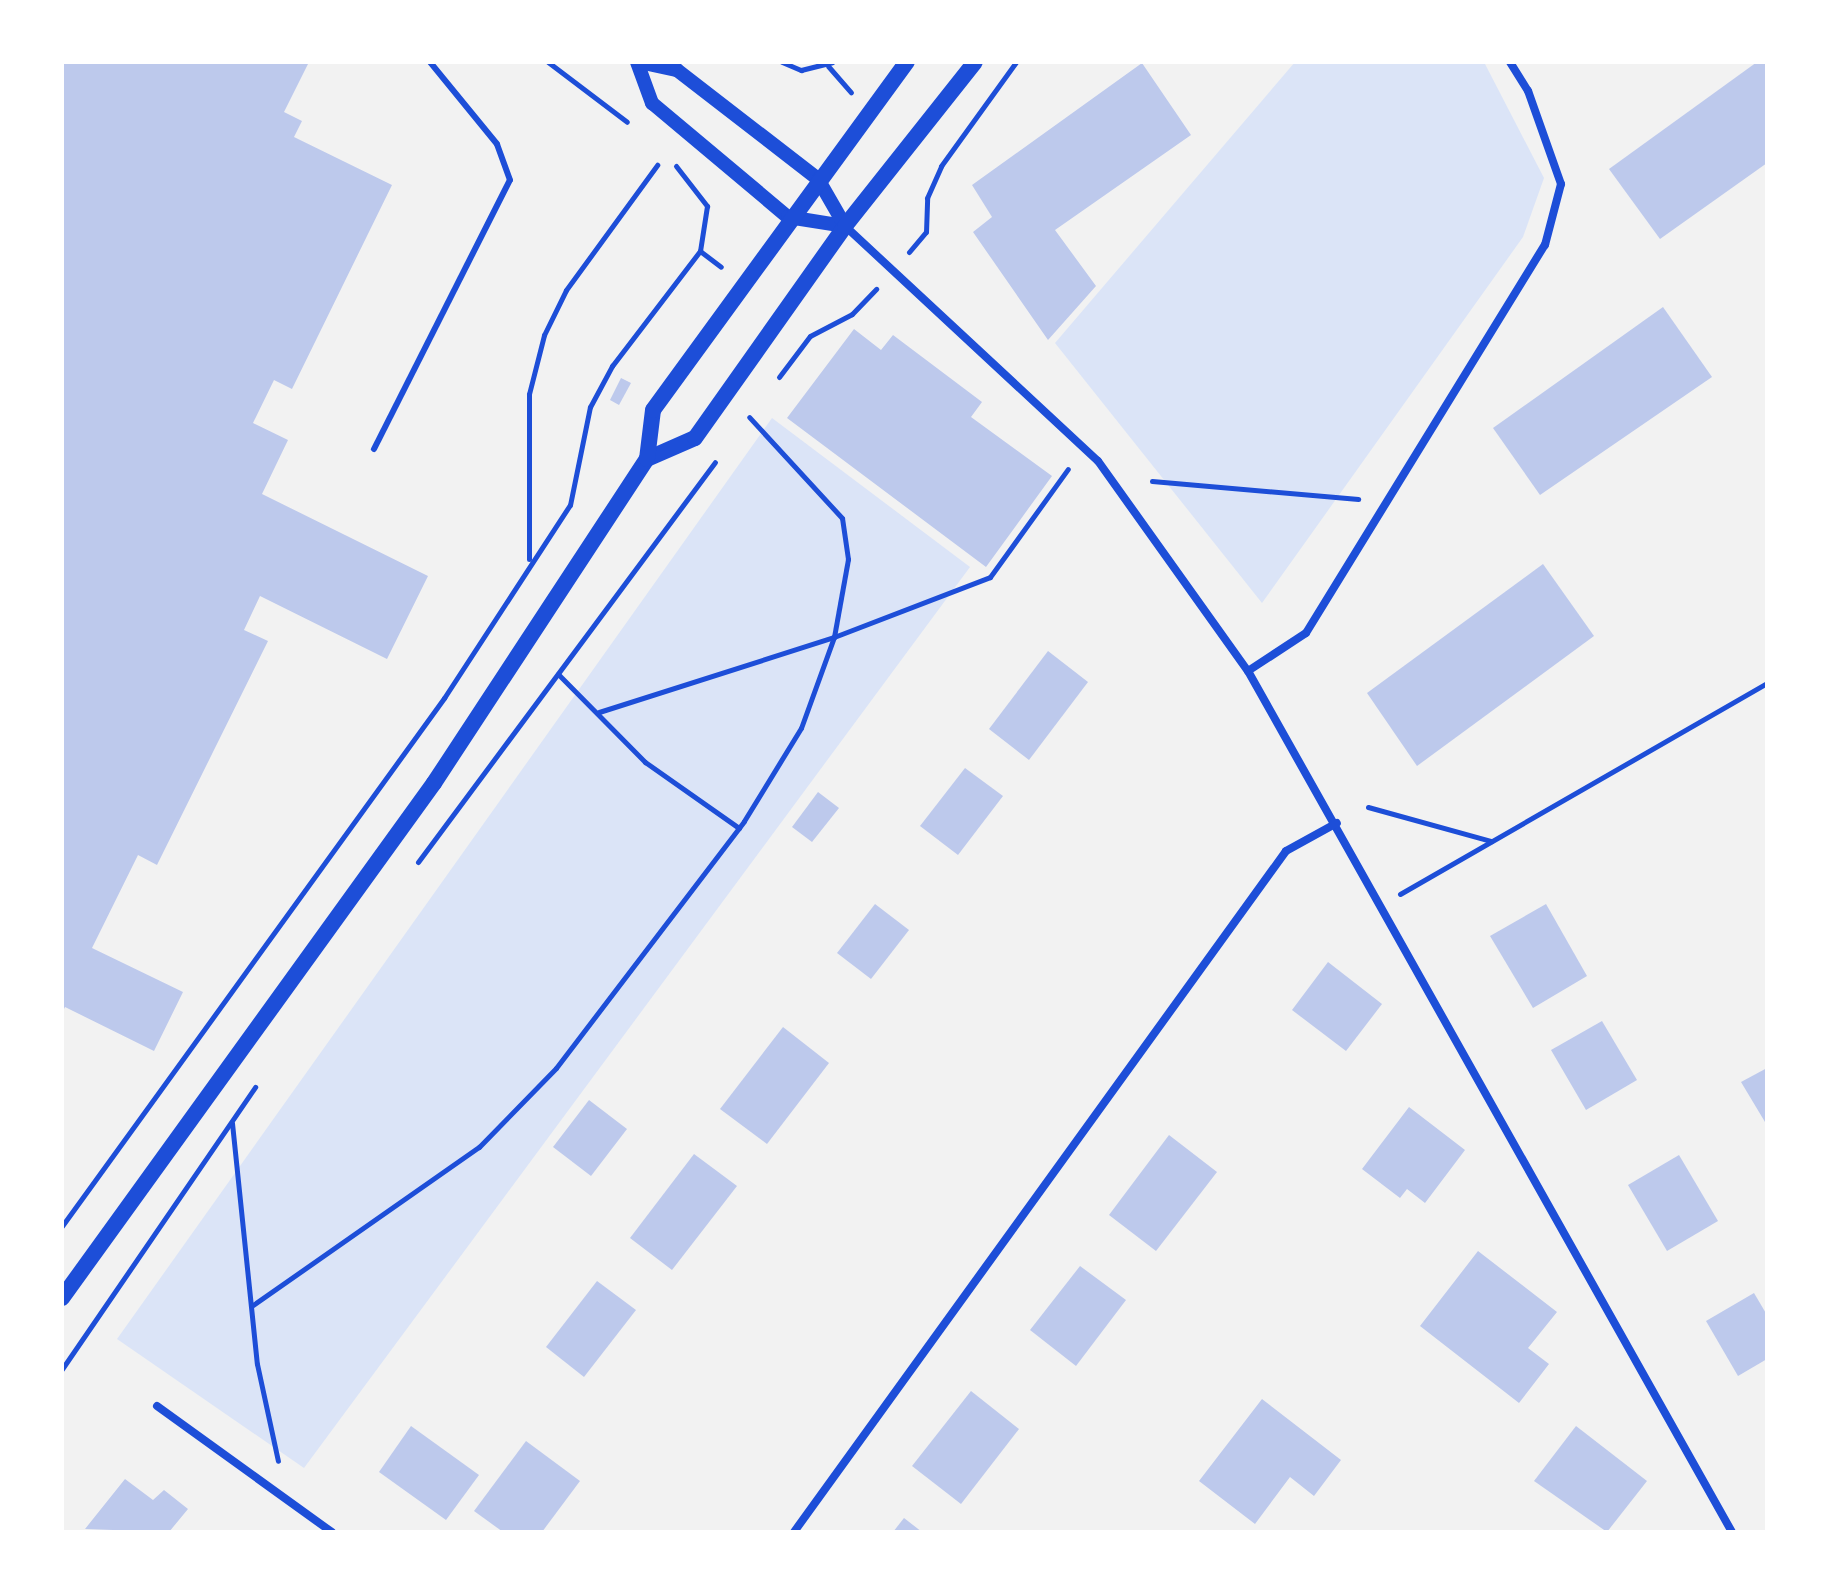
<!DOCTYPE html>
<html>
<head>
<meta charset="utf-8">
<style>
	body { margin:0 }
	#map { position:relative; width:1829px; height:1594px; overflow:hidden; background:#f2f2f2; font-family:Karla,sans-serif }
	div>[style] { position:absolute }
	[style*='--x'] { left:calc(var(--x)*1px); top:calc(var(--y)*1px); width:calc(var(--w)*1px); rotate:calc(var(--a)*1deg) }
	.green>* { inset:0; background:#dbe4f7 }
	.building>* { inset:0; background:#bdc9ec }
	.path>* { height:5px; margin:-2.5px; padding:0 2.5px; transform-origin:2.5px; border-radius:2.5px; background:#1d4ed8 }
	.service>* { height:6px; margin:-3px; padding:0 3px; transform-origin:3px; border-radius:3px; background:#1d4ed8 }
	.minor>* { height:8px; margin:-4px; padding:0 4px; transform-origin:4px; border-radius:4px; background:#1d4ed8 }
	.tertiary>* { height:14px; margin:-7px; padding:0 7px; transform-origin:7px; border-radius:7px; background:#1d4ed8 }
	.secondary>* { height:16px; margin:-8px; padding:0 8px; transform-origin:8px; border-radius:8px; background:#1d4ed8 }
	span { translate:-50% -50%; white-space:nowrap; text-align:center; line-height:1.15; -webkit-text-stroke:6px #fff; paint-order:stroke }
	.frame { position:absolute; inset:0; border:64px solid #fff; pointer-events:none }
</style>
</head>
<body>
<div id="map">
	<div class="green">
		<div style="clip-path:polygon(1295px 62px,1484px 62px,1544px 178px,1523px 237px,1262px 603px,1055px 343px)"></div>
		<div style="clip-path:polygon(772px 418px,970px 567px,304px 1468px,117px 1339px)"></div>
	</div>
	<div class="building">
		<div style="clip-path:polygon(62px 62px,309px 62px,284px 112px,302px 121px,294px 137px,392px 185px,292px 389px,274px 380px,253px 423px,288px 440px,262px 494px,428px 576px,387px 659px,260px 596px,244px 630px,268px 641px,157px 865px,138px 855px,92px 948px,183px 992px,154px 1051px,65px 1007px,62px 1013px)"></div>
		<div style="clip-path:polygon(1757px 62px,1767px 62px,1767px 163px,1660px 239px,1609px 169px)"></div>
		<div style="clip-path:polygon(1142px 63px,1191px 135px,1055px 230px,1096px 286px,1048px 340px,973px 232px,992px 217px,972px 185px)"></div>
		<div style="clip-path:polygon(1663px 307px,1712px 377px,1540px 495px,1493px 428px)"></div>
		<div style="clip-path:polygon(854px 329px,881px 350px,893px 335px,982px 402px,971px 417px,1052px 476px,986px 567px,787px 418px)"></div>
		<div style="clip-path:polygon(621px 378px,631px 383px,619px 405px,610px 400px)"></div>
		<div style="clip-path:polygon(1543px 564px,1594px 636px,1417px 766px,1367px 693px)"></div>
		<div style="clip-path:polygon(1048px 651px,1088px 682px,1029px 760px,989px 729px)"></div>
		<div style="clip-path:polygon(965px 768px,1003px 796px,958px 855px,920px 826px)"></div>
		<div style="clip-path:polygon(818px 792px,839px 808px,812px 842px,792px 827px)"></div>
		<div style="clip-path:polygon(875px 904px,909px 930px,871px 979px,837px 953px)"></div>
		<div style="clip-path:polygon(1546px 904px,1587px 976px,1533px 1008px,1490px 936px)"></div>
		<div style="clip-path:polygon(1328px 962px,1382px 1004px,1346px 1051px,1292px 1010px)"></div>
		<div style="clip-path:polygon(1602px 1021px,1637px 1080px,1586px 1110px,1551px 1050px)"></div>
		<div style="clip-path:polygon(783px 1027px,829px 1063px,767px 1144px,720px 1109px)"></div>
		<div style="clip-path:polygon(1767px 1068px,1767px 1121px,1765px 1122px,1741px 1082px)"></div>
		<div style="clip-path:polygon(589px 1100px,627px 1129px,591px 1176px,553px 1147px)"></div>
		<div style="clip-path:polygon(1409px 1107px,1465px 1150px,1425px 1203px,1407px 1189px,1400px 1198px,1362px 1169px)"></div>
		<div style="clip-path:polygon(1169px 1135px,1217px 1172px,1156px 1251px,1109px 1215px)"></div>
		<div style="clip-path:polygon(694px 1154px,737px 1186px,672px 1270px,630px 1238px)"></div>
		<div style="clip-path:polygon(1679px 1155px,1718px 1221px,1667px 1251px,1628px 1185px)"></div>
		<div style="clip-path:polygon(1478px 1251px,1557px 1312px,1528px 1348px,1549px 1364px,1519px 1403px,1420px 1326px)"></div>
		<div style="clip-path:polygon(1080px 1266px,1126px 1300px,1076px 1366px,1030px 1330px)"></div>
		<div style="clip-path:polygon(597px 1281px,636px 1310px,584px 1377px,546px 1347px)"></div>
		<div style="clip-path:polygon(1754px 1293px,1767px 1315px,1767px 1359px,1738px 1376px,1706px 1321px)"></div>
		<div style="clip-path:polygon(971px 1391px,1019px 1429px,961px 1504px,912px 1466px)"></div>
		<div style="clip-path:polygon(1262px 1399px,1341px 1460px,1314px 1496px,1290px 1477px,1255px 1524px,1199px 1481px)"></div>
		<div style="clip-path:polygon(411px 1426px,479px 1475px,446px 1520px,379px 1472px)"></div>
		<div style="clip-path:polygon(1576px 1426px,1647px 1481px,1607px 1532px,1534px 1481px)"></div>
		<div style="clip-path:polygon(526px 1441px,580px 1481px,542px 1532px,503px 1532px,474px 1511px)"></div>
		<div style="clip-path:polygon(125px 1479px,153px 1500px,164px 1490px,188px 1509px,169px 1532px,85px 1529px)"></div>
		<div style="clip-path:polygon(904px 1518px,922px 1532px,893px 1532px)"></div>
	</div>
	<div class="path">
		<div style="--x:548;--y:62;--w:99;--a:37.2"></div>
		<div style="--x:782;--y:62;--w:21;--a:23"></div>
		<div style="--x:801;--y:70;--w:32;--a:-14"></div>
		<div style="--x:828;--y:66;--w:35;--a:49"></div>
		<div style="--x:676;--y:166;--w:51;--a:52.2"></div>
		<div style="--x:707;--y:206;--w:46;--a:98.8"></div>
		<div style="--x:909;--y:252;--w:26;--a:-50"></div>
		<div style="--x:926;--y:232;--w:34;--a:-88"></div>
		<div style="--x:927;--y:198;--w:35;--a:-66"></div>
		<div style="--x:941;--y:166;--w:128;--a:-54.2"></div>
		<div style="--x:779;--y:377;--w:51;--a:-52.9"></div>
		<div style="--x:810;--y:336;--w:47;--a:-27.6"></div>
		<div style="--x:852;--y:314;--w:35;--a:-46"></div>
		<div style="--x:1152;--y:481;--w:207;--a:5"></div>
		<div style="--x:529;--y:559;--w:165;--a:-90"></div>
		<div style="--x:529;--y:394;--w:61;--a:-75.7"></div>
		<div style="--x:544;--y:335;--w:50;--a:-63.9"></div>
		<div style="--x:566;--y:290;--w:155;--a:-53.9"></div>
		<div style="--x:558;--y:674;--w:124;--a:45.3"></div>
		<div style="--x:645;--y:762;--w:115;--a:35.1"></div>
		<div style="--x:599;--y:712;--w:247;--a:-17.7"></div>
		<div style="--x:834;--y:637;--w:167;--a:-21"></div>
		<div style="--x:990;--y:577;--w:133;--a:-54.2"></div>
		<div style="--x:1368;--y:807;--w:128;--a:15.5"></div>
		<div style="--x:418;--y:862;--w:498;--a:-53.4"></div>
		<div style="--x:1400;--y:894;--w:423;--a:-29.9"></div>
		<div style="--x:232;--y:1123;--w:242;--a:84.1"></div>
		<div style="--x:257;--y:1364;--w:99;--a:77.8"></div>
		<div style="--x:62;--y:1226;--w:652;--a:-54.11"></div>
		<div style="--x:444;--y:698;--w:230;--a:-56.9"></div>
		<div style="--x:570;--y:505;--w:100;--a:-78.5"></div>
		<div style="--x:590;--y:407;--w:47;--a:-61.8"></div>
		<div style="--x:612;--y:366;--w:145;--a:-52.6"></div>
		<div style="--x:700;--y:251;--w:26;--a:37"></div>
		<div style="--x:253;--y:1305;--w:276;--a:-35"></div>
		<div style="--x:479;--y:1147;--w:110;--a:-45.7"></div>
		<div style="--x:556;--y:1068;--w:310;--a:-52.7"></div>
		<div style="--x:744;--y:821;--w:109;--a:-58.5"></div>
		<div style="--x:801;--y:728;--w:97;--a:-70.1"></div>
		<div style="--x:834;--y:637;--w:79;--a:-79.8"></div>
		<div style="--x:848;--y:559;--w:41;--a:-98.3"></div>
		<div style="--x:842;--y:518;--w:137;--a:-132.6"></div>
		<div style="--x:62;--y:1369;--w:342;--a:-55.6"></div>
	</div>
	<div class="service">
		<div style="--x:374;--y:449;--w:301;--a:-63.2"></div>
		<div style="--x:510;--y:180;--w:38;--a:-110"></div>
		<div style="--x:497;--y:144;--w:106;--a:-129.3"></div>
	</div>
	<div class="minor">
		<div style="--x:845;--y:226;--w:345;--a:42.9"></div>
		<div style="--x:1098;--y:461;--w:258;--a:54.5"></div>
		<div style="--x:1248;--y:671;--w:988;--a:60.66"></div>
		<div style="--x:1248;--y:671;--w:69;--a:-33.2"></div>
		<div style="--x:1306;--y:633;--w:456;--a:-58.4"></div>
		<div style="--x:1545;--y:245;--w:63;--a:-75.3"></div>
		<div style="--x:1561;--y:184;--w:99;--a:-109.5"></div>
		<div style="--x:1528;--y:91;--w:34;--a:-122"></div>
		<div style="--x:157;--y:1406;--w:216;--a:35.8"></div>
		<div style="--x:794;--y:1532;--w:840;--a:-54.15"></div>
		<div style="--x:1286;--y:851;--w:58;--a:-28.8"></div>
	</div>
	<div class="tertiary">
		<div style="--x:637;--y:62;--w:44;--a:69.9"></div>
		<div style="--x:652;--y:103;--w:177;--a:40"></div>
		<div style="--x:788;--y:217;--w:58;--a:9"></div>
		<div style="--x:639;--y:62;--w:39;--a:12"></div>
		<div style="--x:677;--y:70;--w:178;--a:37.7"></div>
		<div style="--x:818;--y:179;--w:54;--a:60.1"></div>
	</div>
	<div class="secondary">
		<div style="--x:647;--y:459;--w:52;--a:-23.6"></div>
		<div style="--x:695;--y:438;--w:260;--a:-54.7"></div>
		<div style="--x:845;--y:226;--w:209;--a:-51.6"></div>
		<div style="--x:62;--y:1298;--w:635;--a:-54.16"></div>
		<div style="--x:434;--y:783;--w:388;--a:-56.7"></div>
		<div style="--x:647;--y:459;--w:49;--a:-83"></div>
		<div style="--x:653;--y:410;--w:431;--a:-53.9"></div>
	</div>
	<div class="frame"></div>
</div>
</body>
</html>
